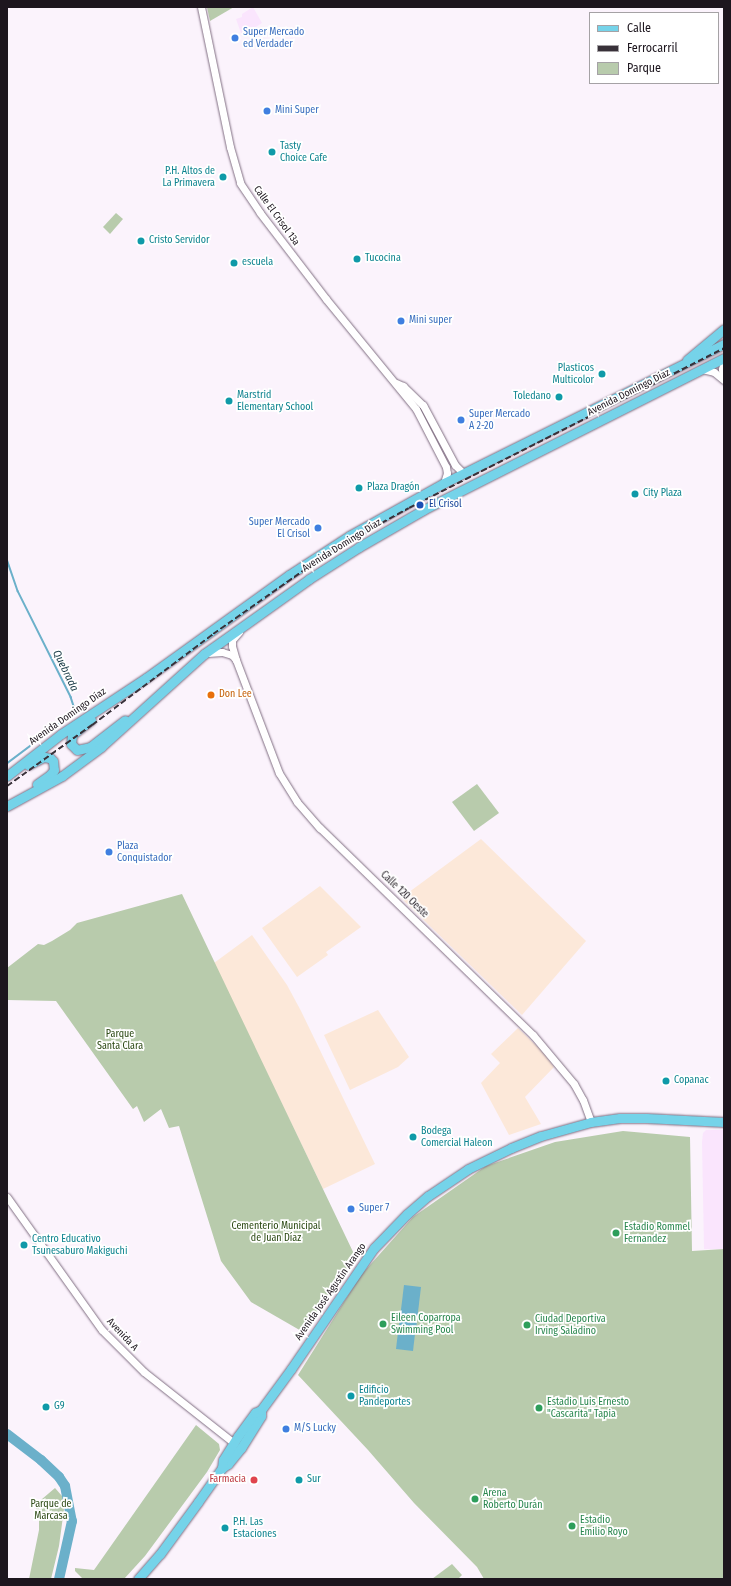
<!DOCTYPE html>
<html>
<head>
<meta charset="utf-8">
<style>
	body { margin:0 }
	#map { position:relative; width:731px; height:1586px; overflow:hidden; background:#fbf3fc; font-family:"Fira Sans Condensed",sans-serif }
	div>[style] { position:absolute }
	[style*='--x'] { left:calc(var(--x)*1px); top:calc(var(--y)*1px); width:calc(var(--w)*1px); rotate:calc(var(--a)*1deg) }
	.built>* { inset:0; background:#fae5fd }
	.industrial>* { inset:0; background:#fce8d9 }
	.green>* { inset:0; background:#b8cbac }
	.water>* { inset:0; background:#6bb0ca }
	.stream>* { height:1.5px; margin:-0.75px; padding:0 0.75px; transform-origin:0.75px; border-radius:0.75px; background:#6bb0ca }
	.river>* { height:10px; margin:-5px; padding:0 5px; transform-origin:5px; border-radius:5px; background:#6bb0ca }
	.roads { filter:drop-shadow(0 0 1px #816f83) drop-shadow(0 0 1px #816f83) }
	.minor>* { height:7px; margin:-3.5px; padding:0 3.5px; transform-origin:3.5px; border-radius:3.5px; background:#fff }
	.major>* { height:9px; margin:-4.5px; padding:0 4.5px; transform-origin:4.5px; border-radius:4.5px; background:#75d3e9 }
	.rail>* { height:1.5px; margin-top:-0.75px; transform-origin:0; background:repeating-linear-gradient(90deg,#383139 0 6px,transparent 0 9px) }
	.dots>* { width:11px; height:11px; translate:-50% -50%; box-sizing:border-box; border:2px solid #fff; border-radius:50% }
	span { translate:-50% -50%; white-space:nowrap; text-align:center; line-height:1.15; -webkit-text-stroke:3.5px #fff; paint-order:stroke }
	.shop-label { font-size:10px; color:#366cbe }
	.left { translate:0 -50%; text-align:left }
	.right { translate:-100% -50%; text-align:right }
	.culture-label { font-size:10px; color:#0d838f }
	.street-label { font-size:10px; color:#1d161e }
	.transit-label { font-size:10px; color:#164399 }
	.food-label { font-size:10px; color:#c56008 }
	.park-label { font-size:10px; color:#2a4812 }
	.leisure-label { font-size:10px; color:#27864d }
	.health-label { font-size:10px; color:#be3a42 }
	.water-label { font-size:11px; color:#1a3b47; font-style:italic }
	.frame { position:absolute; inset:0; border:8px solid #1d161e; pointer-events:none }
	.legend { position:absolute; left:589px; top:12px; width:130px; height:72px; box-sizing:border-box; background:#fff; border:1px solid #a5a2a5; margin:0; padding:5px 7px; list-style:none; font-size:12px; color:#1d161e }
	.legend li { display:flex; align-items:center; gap:8px; height:20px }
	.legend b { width:20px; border:1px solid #a5a2a5 }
</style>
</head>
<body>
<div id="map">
	<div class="built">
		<div style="clip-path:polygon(253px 7px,262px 23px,242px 36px,236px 19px,242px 17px,242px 14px)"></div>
		<div style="clip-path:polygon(706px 1130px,724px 1130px,724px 1249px,704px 1249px,702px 1142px,703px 1133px)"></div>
	</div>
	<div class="industrial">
		<div style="clip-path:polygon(481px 839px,586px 941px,522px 1015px,401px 898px)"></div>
		<div style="clip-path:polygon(320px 886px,361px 927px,326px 952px,328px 955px,297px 977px,262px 928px)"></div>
		<div style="clip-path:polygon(252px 935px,287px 985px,301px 1011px,375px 1164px,323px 1189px,214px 963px)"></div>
		<div style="clip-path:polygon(378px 1010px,409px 1057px,398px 1067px,350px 1090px,324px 1035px)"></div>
		<div style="clip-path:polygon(518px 1028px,543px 1052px,554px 1067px,525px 1097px,541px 1124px,509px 1135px,481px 1083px,500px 1063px,491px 1054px)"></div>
	</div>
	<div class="green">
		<div style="clip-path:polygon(207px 7px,234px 7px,210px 21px)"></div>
		<div style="clip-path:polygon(116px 213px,123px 219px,110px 234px,103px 227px)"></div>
		<div style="clip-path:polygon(477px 784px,499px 813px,474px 831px,452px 802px)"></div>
		<div style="clip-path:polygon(182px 894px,355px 1256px,303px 1332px,251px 1302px,221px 1261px,179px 1126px,169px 1128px,161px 1109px,144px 1122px,137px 1106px,133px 1109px,56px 1001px,7px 1000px,7px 968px,38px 944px,44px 945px,52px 941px,70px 930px,77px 923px)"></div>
		<div style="clip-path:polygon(623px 1131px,690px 1137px,692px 1251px,724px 1249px,724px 1579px,484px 1579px,477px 1567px,414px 1503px,368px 1450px,298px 1375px,361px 1275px,413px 1217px,486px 1166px,555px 1142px)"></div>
		<div style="clip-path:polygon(196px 1425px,219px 1444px,220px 1450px,207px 1472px,145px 1556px,124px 1579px,83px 1579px,75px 1571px,75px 1568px,94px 1570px)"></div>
		<div style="clip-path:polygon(55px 1488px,62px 1496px,64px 1509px,59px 1546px,51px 1579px,29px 1579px,39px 1530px,39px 1518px,35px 1505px)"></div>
		<div style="clip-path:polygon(452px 1564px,462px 1575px,458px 1579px,432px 1579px)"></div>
	</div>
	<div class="water">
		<div style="clip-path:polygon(404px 1285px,421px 1287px,416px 1329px,399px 1326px)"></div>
		<div style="clip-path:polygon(398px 1332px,415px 1334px,413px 1351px,396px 1349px)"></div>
	</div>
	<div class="stream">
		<div style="--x:7;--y:559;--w:34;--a:71"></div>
		<div style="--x:18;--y:591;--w:119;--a:63.4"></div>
		<div style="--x:71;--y:697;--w:13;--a:72"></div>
		<div style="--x:75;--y:709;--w:8;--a:120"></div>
		<div style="--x:71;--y:716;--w:80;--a:143.1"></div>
	</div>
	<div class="river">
		<div style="--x:7;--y:1434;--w:43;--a:37.4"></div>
		<div style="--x:41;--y:1460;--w:25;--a:43"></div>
		<div style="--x:59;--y:1477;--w:11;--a:56"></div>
		<div style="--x:65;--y:1486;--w:36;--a:79"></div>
		<div style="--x:72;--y:1521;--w:59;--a:102.6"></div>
	</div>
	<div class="roads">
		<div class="minor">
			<div style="--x:201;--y:7;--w:143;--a:78.3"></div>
			<div style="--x:230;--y:147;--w:37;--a:74"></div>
			<div style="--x:240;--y:183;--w:36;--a:56"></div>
			<div style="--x:260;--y:213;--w:108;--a:52.5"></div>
			<div style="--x:326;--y:299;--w:142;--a:50.7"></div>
			<div style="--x:416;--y:409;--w:65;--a:62.7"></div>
			<div style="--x:446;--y:467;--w:6;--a:81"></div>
			<div style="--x:447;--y:473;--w:10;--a:107"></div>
			<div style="--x:702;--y:369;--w:12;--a:14"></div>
			<div style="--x:714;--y:372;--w:13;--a:39"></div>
			<div style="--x:724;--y:379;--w:10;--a:-101"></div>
			<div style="--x:722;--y:369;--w:8;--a:-76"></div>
			<div style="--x:396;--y:383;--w:8;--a:23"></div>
			<div style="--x:403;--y:386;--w:28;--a:44"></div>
			<div style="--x:423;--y:405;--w:68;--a:61.9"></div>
			<div style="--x:455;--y:465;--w:11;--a:45"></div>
			<div style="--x:239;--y:632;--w:11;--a:131"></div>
			<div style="--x:232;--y:640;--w:6;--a:90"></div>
			<div style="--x:232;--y:646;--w:15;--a:74"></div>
			<div style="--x:236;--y:660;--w:121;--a:69.2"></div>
			<div style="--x:279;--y:773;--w:34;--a:58"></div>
			<div style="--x:297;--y:802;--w:35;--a:49"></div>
			<div style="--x:320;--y:828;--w:297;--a:44.2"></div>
			<div style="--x:533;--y:1035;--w:64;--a:50.1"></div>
			<div style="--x:574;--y:1084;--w:18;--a:61"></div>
			<div style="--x:583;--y:1100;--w:23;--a:70"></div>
			<div style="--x:208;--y:653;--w:14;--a:-4"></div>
			<div style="--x:222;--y:652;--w:10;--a:17"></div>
			<div style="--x:232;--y:655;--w:6;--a:51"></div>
			<div style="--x:7;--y:1197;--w:163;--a:54.5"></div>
			<div style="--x:102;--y:1330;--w:59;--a:45"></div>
			<div style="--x:144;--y:1372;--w:115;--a:38.3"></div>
		</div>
		<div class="major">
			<div style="--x:687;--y:360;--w:48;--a:-40"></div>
			<div style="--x:91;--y:720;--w:24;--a:142"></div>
			<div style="--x:72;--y:735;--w:9;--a:96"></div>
			<div style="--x:71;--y:744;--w:8;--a:45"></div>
			<div style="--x:77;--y:750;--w:13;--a:-13"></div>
			<div style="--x:90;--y:747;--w:44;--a:-37.6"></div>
			<div style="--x:28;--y:765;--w:18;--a:-27"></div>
			<div style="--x:44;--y:757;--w:6;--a:9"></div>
			<div style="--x:50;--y:758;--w:4;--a:45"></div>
			<div style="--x:53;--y:761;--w:9;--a:84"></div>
			<div style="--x:54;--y:770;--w:6;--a:129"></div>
			<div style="--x:50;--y:775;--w:16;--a:145"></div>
			<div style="--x:7;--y:776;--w:68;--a:-37.9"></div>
			<div style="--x:61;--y:734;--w:102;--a:-33.4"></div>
			<div style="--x:146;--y:678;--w:176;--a:-35.8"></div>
			<div style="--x:289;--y:575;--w:72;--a:-33"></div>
			<div style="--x:349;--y:536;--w:109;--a:-29.2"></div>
			<div style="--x:444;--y:483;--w:313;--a:-26.4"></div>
			<div style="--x:7;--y:806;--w:63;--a:-28.6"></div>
			<div style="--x:62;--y:776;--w:49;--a:-36.6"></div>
			<div style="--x:101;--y:747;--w:139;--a:-42.1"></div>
			<div style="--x:204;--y:654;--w:129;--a:-35.5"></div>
			<div style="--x:309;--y:579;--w:59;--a:-32.6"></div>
			<div style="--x:359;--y:547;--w:74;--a:-30"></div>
			<div style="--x:423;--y:510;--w:337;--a:-26.8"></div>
			<div style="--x:222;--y:1468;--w:7;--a:-34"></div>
			<div style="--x:228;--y:1464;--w:21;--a:-51"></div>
			<div style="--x:241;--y:1448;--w:38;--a:-58"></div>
			<div style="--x:261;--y:1416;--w:6;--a:-90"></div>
			<div style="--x:138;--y:1579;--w:33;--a:-49"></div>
			<div style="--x:160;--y:1554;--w:64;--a:-53.8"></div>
			<div style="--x:198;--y:1502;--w:42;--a:-54.8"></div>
			<div style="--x:222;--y:1468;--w:8;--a:-83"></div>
			<div style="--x:223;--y:1460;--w:28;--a:-58"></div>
			<div style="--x:238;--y:1436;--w:29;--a:-54"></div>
			<div style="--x:255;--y:1413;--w:7;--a:-27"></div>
			<div style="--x:261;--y:1410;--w:51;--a:-53.8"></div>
			<div style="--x:291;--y:1369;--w:147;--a:-55.6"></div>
			<div style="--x:374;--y:1248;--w:47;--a:-45.9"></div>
			<div style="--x:407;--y:1214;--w:28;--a:-41"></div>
			<div style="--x:428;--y:1196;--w:48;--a:-34"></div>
			<div style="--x:468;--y:1169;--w:48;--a:-26"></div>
			<div style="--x:511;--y:1148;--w:32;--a:-22"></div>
			<div style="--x:541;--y:1136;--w:52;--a:-15.6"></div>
			<div style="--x:591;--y:1122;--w:29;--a:-8"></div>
			<div style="--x:620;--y:1118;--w:26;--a:0"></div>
			<div style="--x:646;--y:1118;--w:78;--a:2.9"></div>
		</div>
	</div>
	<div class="rail">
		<div style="--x:7;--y:786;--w:105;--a:-35.7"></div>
		<div style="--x:92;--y:725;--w:151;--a:-36.9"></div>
		<div style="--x:213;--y:634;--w:148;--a:-35.1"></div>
		<div style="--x:334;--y:549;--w:85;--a:-28.7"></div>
		<div style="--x:409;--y:508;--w:353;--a:-26.9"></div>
	</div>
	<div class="dots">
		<div style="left:235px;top:38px;background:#3f7fe0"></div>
		<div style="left:267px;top:111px;background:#3f7fe0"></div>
		<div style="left:272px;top:152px;background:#0f9aa8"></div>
		<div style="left:223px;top:177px;background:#0f9aa8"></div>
		<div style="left:141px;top:241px;background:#0f9aa8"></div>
		<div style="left:357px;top:259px;background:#0f9aa8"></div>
		<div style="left:234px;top:263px;background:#0f9aa8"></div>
		<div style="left:401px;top:321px;background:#3f7fe0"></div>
		<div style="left:602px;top:374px;background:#0f9aa8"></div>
		<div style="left:559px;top:397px;background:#0f9aa8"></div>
		<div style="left:229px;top:401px;background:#0f9aa8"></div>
		<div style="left:461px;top:420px;background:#3f7fe0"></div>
		<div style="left:359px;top:488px;background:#0f9aa8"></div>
		<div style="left:635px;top:494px;background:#0f9aa8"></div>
		<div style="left:420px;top:505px;background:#1a4fb4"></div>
		<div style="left:318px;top:528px;background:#3f7fe0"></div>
		<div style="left:211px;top:695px;background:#e8710a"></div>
		<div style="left:109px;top:852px;background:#3f7fe0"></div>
		<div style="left:666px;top:1081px;background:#0f9aa8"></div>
		<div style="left:413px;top:1137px;background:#0f9aa8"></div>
		<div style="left:351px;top:1209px;background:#3f7fe0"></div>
		<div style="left:616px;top:1233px;background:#2e9e5b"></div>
		<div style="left:24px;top:1245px;background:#0f9aa8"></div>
		<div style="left:383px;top:1324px;background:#2e9e5b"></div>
		<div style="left:527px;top:1325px;background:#2e9e5b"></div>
		<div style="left:351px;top:1396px;background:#0f9aa8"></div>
		<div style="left:46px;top:1407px;background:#0f9aa8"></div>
		<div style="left:539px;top:1408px;background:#2e9e5b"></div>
		<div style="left:286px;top:1429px;background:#3f7fe0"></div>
		<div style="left:254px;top:1480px;background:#e0444e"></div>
		<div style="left:299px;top:1480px;background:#0f9aa8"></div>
		<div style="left:475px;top:1499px;background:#2e9e5b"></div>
		<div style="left:572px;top:1526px;background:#2e9e5b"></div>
		<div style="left:225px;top:1528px;background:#0f9aa8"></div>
	</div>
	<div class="shop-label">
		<span class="left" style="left:243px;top:38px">Super Mercado<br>ed Verdader</span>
		<span class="left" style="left:275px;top:111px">Mini Super</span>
		<span class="left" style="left:409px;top:321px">Mini super</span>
		<span class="left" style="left:469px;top:420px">Super Mercado<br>A 2-20</span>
		<span class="right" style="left:310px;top:528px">Super Mercado<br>El Crisol</span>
		<span class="left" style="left:117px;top:852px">Plaza<br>Conquistador</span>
		<span class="left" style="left:359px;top:1209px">Super 7</span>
		<span class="left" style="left:294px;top:1429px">M/S Lucky</span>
	</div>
	<div class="culture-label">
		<span class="left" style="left:280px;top:152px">Tasty<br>Choice Cafe</span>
		<span class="right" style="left:215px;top:177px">P.H. Altos de<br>La Primavera</span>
		<span class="left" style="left:149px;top:241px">Cristo Servidor</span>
		<span class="left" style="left:365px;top:259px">Tucocina</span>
		<span class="left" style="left:242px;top:263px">escuela</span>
		<span class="right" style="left:594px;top:374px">Plasticos<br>Multicolor</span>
		<span class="left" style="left:237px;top:401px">Marstrid<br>Elementary School</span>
		<span class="right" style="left:551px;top:397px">Toledano</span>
		<span class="left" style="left:367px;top:488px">Plaza Dragón</span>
		<span class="left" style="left:643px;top:494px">City Plaza</span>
		<span class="left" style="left:674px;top:1081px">Copanac</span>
		<span class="left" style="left:421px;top:1137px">Bodega<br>Comercial Haleon</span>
		<span class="left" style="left:32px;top:1245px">Centro Educativo<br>Tsunesaburo Makiguchi</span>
		<span class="left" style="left:359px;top:1396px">Edificio<br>Pandeportes</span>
		<span class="left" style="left:54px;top:1407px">G9</span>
		<span class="left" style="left:307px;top:1480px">Sur</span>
		<span class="left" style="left:233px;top:1528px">P.H. Las<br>Estaciones</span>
	</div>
	<div class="street-label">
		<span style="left:276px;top:216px;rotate:54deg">Calle El Crisol 13a</span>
		<span style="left:629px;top:393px;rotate:-27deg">Avenida Domingo Díaz</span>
		<span style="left:342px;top:546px;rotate:-32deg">Avenida Domingo Díaz</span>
		<span style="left:68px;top:717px;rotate:-35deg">Avenida Domingo Díaz</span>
		<span style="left:404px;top:895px;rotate:44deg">Calle 120 Oeste</span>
		<span style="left:331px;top:1292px;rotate:-55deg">Avenida José Agustín Arango</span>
		<span style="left:122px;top:1335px;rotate:47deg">Avenida A</span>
	</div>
	<div class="transit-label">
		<span class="left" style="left:429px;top:505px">El Crisol</span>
	</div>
	<div class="food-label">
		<span class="left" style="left:219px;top:695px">Don Lee</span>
	</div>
	<div class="park-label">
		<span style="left:120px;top:1040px">Parque<br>Santa Clara</span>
		<span style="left:276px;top:1232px">Cementerio Municipal<br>de Juan Díaz</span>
		<span style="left:51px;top:1510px">Parque de<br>Marcasa</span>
	</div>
	<div class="leisure-label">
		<span class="left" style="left:624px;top:1233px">Estadio Rommel<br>Fernandez</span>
		<span class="left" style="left:391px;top:1324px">Eileen Coparropa<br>Swimming Pool</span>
		<span class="left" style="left:535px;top:1325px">Ciudad Deportiva<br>Irving Saladino</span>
		<span class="left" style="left:547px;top:1408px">Estadio Luis Ernesto<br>"Cascarita" Tapia</span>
		<span class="left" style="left:483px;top:1499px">Arena<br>Roberto Durán</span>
		<span class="left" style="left:580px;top:1526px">Estadio<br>Emilio Royo</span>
	</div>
	<div class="health-label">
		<span class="right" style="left:246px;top:1480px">Farmacia</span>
	</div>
	<div class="water-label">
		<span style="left:65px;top:671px;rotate:64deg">Quebrada</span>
	</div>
	<div class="frame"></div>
	<ul class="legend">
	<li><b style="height:5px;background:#75d3e9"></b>Calle</li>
	<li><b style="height:5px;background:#383139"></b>Ferrocarril</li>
	<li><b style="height:11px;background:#b8cbac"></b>Parque</li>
	</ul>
</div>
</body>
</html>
